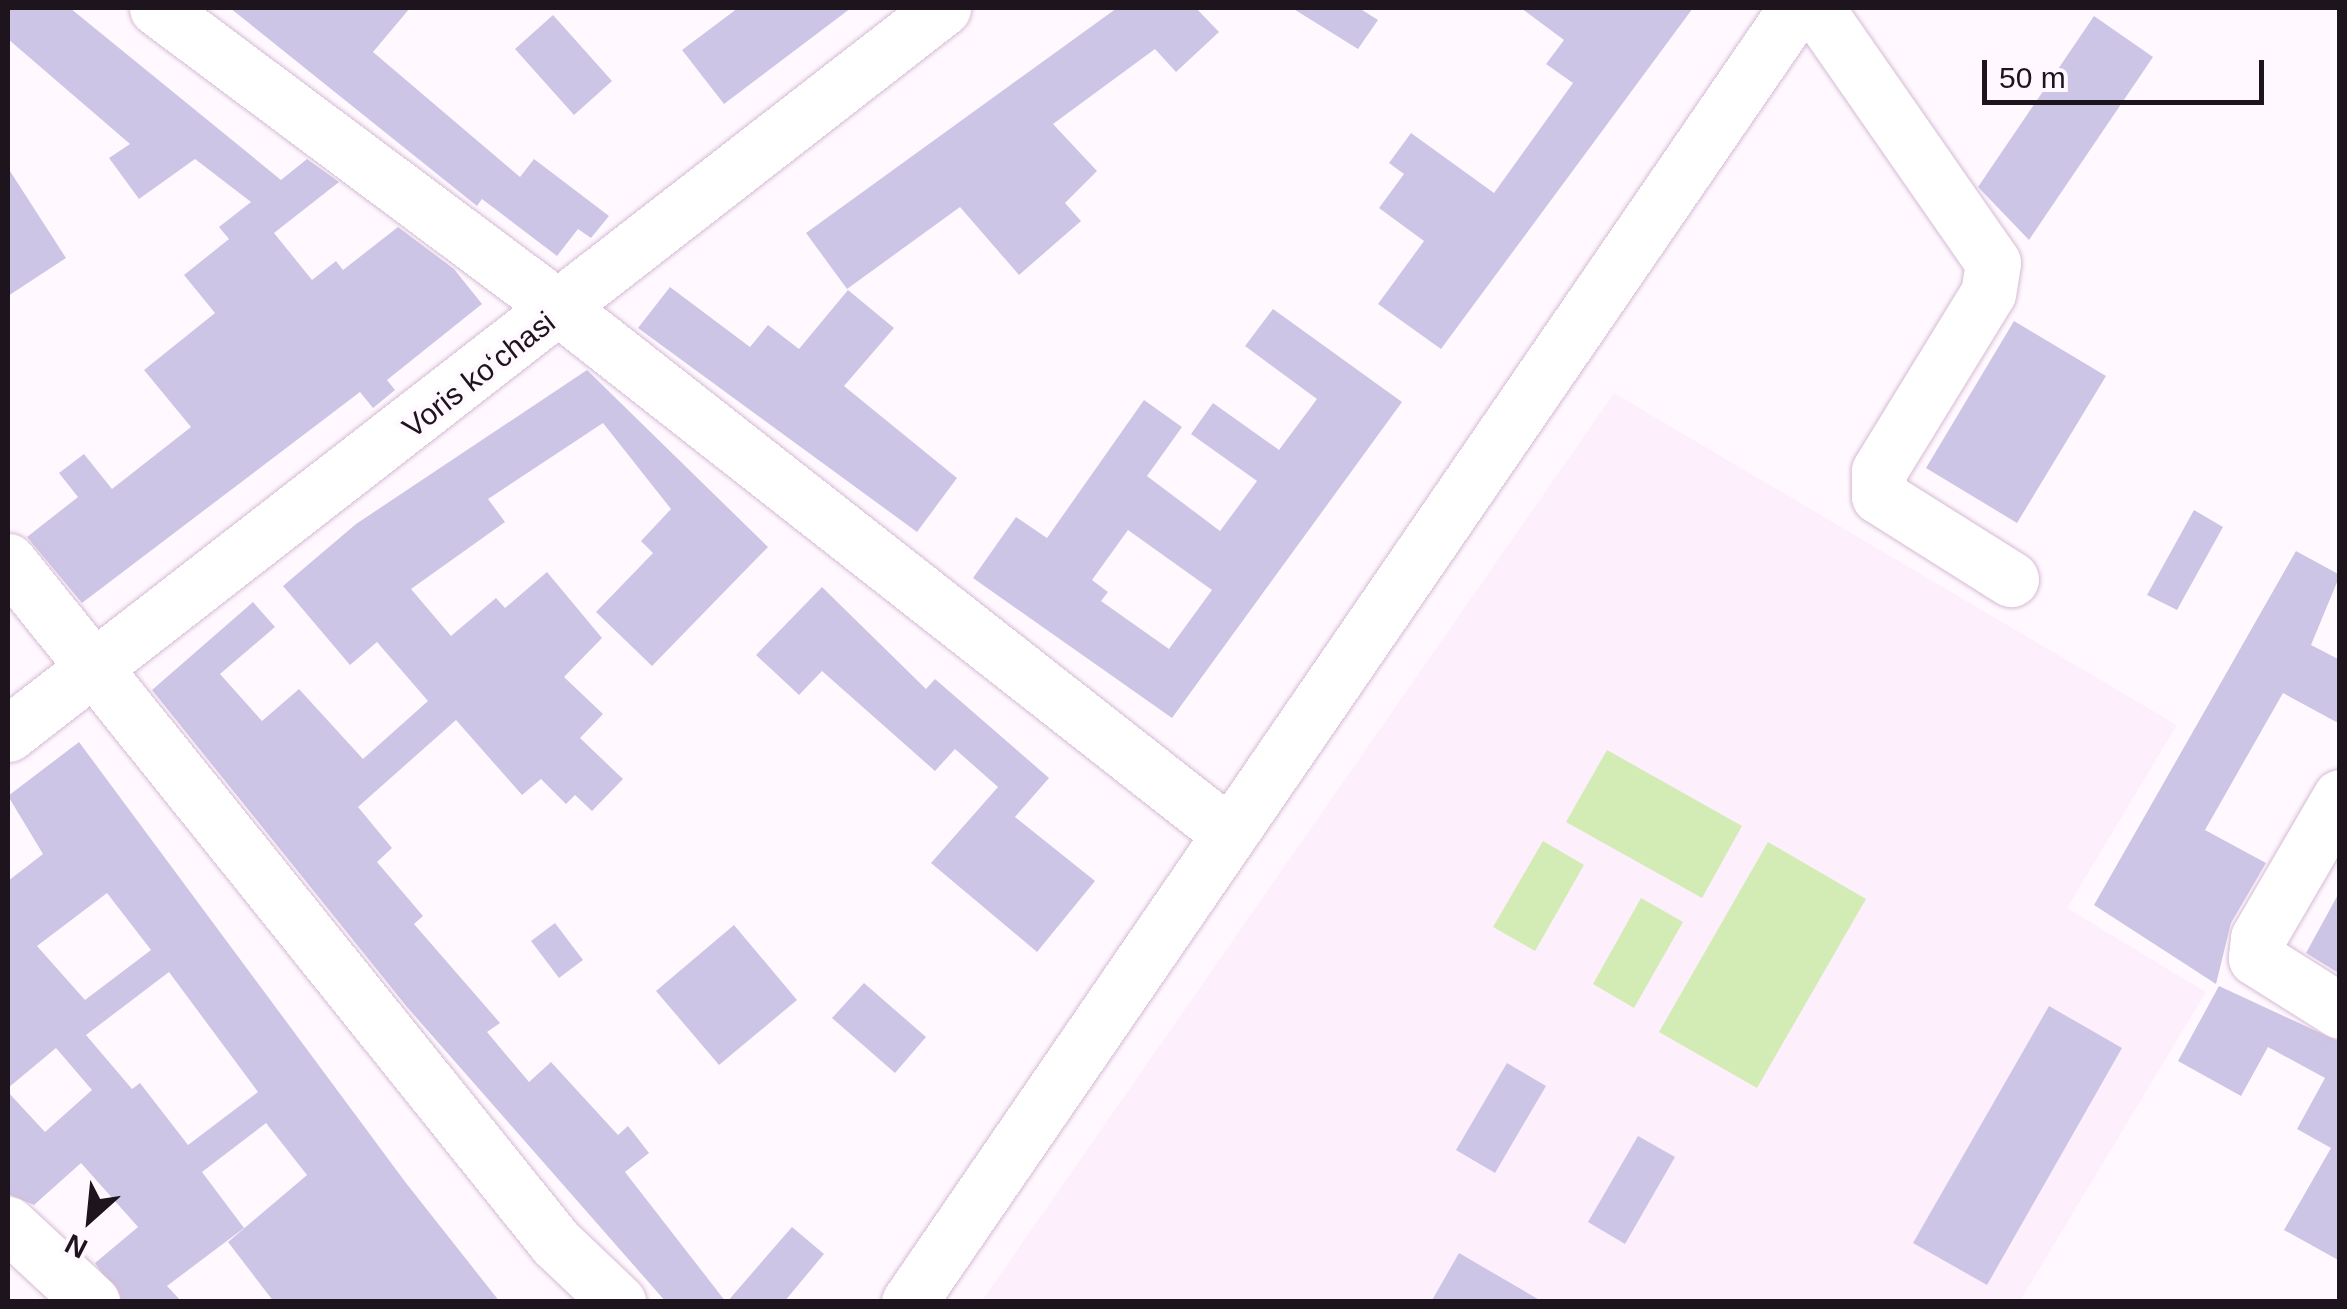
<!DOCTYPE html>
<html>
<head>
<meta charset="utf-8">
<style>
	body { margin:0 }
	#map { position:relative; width:2347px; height:1309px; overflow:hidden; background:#fff9ff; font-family:Arial,sans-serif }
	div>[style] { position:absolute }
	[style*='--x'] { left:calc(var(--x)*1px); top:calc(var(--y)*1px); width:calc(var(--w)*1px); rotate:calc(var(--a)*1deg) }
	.built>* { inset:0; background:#fdeffc }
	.green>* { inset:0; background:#d3ecb6 }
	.building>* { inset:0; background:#cdc5e6 }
	.roads { filter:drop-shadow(0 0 2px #d6bbd4) drop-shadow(0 0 2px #d6bbd4) }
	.minor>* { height:55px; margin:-27.5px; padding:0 27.5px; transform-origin:27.5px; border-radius:27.5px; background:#fff }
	span { translate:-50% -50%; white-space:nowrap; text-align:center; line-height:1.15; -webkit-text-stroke:8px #fff9ff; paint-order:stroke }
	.street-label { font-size:30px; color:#1d141d }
	.frame { position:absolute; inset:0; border:10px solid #1d141d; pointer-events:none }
	.north { position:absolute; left:40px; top:1169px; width:100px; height:100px; -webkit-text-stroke:8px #fff9ff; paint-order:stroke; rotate:207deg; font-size:28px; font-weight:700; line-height:40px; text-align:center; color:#1d141d }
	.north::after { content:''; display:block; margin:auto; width:35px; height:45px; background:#1d141d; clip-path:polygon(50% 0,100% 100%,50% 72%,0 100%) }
	.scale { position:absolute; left:1982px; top:60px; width:282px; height:45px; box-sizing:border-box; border:5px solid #1d141d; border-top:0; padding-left:12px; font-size:30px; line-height:35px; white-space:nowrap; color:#1d141d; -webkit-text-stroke:8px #fff9ff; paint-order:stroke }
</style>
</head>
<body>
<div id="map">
	<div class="built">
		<div style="clip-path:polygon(1614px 393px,2177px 725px,2067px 908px,2206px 992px,2020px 1301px,981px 1302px)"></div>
	</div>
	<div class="green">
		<div style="clip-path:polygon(1607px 750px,1742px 826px,1702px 898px,1566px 822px)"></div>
		<div style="clip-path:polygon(1543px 841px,1584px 865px,1535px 951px,1493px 927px)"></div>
		<div style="clip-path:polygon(1768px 842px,1866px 899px,1757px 1088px,1659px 1032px)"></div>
		<div style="clip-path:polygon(1641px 898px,1683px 922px,1634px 1008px,1593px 984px)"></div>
	</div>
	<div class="building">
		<div style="clip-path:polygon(8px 8px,70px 8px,281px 180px,307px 159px,339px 182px,274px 233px,312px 280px,336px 261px,343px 270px,398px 227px,454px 269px,482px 304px,387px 380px,395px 390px,373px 408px,360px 392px,82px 603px,27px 537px,78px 497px,59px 473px,84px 454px,112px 489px,191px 427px,144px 370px,215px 313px,184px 275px,229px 239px,219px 227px,251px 202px,195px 159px,139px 199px,109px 158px,130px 144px,8px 39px)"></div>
		<div style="clip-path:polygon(230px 8px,410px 8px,373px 52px,520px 177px,534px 159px,609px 216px,591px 238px,578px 229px,557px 256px,482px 199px,477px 206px)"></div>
		<div style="clip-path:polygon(738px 8px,851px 8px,724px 104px,682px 50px)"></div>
		<div style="clip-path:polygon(1117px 8px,1196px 8px,1219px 32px,1176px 72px,1155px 49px,1053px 124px,1097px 171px,1065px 203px,1081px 221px,1019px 275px,960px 207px,847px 289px,806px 233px)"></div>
		<div style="clip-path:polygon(1292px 8px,1359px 8px,1378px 20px,1358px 49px)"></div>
		<div style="clip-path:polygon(1521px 8px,1693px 8px,1441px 349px,1378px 304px,1424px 241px,1379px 208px,1404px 174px,1389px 163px,1411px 133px,1494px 193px,1573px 83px,1546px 64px,1564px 40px)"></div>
		<div style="clip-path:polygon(553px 15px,612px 81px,574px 115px,515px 49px)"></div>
		<div style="clip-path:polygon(2094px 16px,2153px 57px,2029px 240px,1978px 187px)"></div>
		<div style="clip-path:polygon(8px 168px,66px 258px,8px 296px)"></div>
		<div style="clip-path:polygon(670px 287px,750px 347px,768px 325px,799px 349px,848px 290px,894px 328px,844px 386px,957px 478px,917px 532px,638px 328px)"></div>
		<div style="clip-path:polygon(evenodd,1273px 309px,1402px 402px,1172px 718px,973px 578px,1016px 517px,1047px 538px,1144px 400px,1182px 427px,1147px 476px,1220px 531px,1257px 481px,1191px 434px,1213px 403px,1279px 450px,1317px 399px,1245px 346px,1273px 309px,1128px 530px,1212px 590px,1169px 649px,1101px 601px,1108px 592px,1092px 580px,1128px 530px)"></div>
		<div style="clip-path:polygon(2014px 321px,2106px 376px,2017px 523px,1926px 468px)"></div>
		<div style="clip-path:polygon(587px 370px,768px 547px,652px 666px,596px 612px,653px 553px,641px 541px,671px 509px,603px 423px,488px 499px,505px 522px,411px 589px,451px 636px,496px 598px,505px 608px,547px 572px,602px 638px,564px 677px,603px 714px,580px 738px,623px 779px,592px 811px,575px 795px,566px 804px,541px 779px,522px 795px,456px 720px,358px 807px,392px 848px,377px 862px,423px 916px,414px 924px,500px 1023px,487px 1032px,529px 1082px,551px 1062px,618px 1135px,628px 1126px,649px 1153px,625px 1172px,726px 1302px,666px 1302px,407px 1007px,152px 690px,253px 602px,275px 627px,220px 674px,262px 721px,299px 689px,363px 759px,428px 701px,377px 642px,350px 665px,283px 586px,356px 524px)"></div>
		<div style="clip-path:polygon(2194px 510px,2223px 527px,2177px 610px,2147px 595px)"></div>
		<div style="clip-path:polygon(2296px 551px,2340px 575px,2311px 645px,2340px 660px,2340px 724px,2283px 693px,2205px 830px,2266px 863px,2231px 923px,2216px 984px,2094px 905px)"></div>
		<div style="clip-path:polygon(822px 587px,926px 689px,935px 679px,1049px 778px,1015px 817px,1095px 881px,1037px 952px,931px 863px,998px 787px,955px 749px,935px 771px,822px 671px,799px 695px,756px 655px)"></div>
		<div style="clip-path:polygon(evenodd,79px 742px,406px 1183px,500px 1302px,274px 1302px,228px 1242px,307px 1175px,266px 1123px,202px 1172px,244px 1228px,167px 1286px,182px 1302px,122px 1302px,95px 1263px,138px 1227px,81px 1163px,34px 1205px,8px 1194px,8px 1092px,45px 1132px,92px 1090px,56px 1048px,8px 1088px,8px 881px,43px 854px,8px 796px,79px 742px,107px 893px,151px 950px,85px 1000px,37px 946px,107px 893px,79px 742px,169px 972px,258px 1092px,188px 1145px,140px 1083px,132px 1089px,86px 1035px,169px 972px)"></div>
		<div style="clip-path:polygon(2340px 891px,2340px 974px,2306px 953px)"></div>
		<div style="clip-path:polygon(555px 923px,583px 960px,559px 978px,531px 941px)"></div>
		<div style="clip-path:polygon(734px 925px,797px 1000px,719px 1065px,656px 991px)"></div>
		<div style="clip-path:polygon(864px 983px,926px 1037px,895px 1073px,832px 1018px)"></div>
		<div style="clip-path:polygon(2219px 986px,2340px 1042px,2340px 1261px,2284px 1230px,2331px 1148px,2297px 1129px,2325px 1078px,2268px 1047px,2241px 1096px,2178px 1061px)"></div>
		<div style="clip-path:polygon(2049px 1006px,2122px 1048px,1987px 1285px,1913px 1243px)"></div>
		<div style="clip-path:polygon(1507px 1063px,1546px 1086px,1495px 1173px,1456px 1150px)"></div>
		<div style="clip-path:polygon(1638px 1136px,1675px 1157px,1625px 1244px,1588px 1222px)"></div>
		<div style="clip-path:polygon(792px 1227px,824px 1254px,784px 1302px,727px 1302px)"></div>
		<div style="clip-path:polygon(1459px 1253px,1543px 1302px,1431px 1302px)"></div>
	</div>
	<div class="roads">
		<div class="minor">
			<div style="--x:157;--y:8;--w:507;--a:36.73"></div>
			<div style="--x:563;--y:311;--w:844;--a:38.12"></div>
			<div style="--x:1816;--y:8;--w:310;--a:55.2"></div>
			<div style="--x:1993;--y:263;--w:30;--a:99"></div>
			<div style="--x:1988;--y:293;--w:209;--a:121.5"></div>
			<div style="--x:1879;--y:471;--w:25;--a:90"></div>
			<div style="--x:1879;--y:496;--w:156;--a:32.2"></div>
			<div style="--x:8;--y:561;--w:875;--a:51.22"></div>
			<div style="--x:556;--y:1243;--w:86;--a:43.6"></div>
			<div style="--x:8;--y:734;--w:1184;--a:-37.83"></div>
			<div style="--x:2340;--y:797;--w:163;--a:120.2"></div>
			<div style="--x:2258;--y:938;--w:20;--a:96"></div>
			<div style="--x:2256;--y:958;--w:99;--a:32.2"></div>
			<div style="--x:8;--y:1224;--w:115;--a:42.9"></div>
			<div style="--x:909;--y:1302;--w:1569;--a:-55.57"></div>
		</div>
	</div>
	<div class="street-label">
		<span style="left:479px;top:375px;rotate:-38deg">Voris koʻchasi</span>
	</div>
	<div class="frame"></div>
	<div class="north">N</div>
	<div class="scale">50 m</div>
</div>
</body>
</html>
